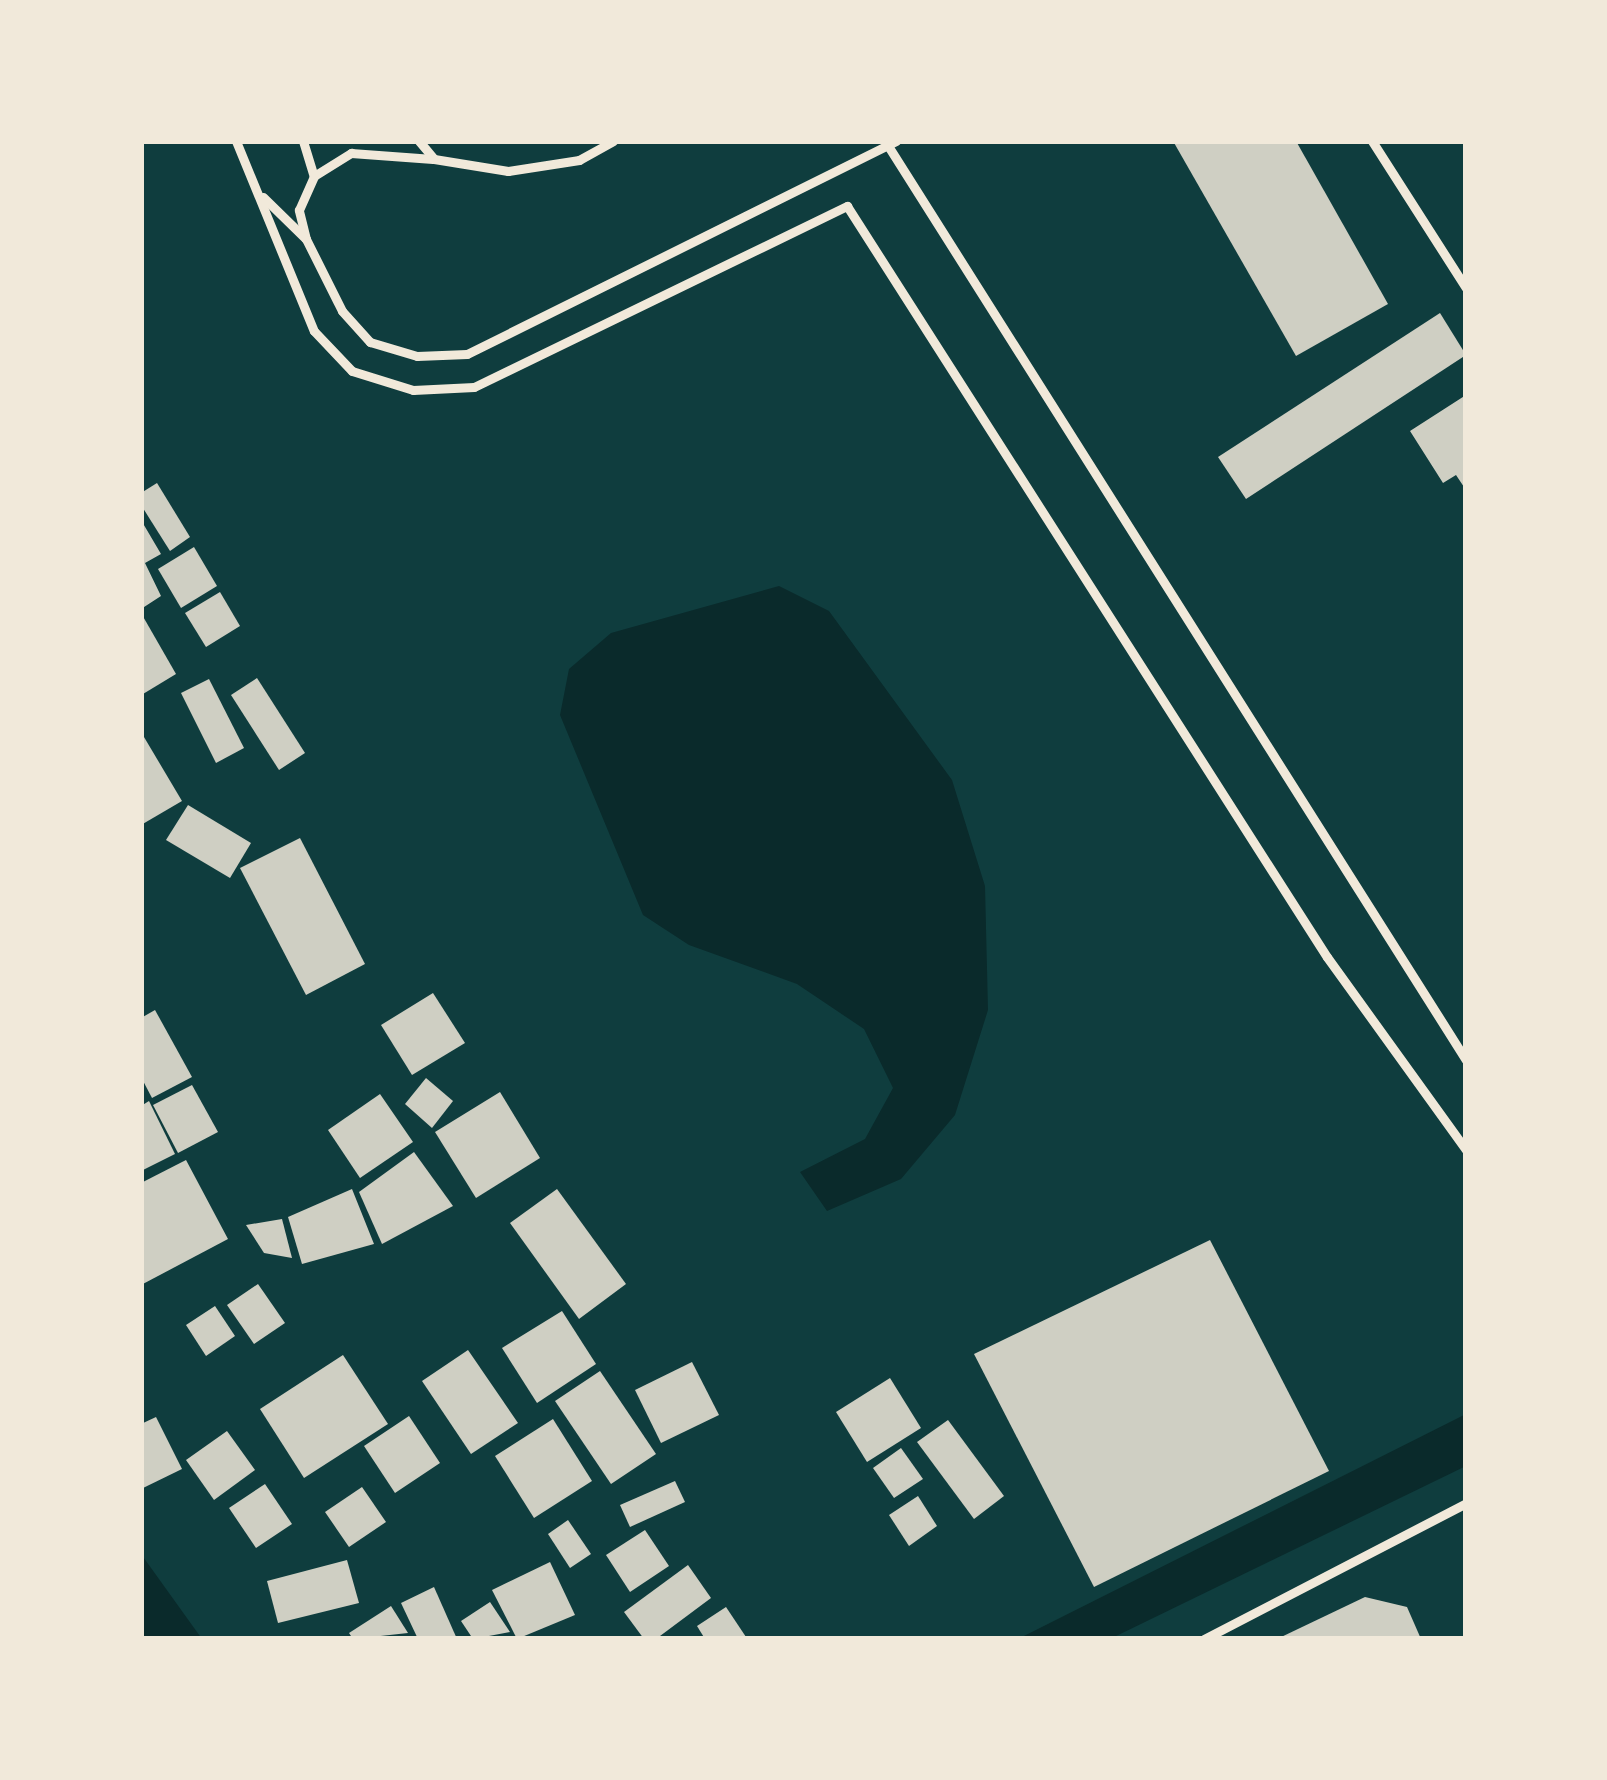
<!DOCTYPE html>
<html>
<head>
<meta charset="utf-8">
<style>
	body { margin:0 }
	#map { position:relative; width:1607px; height:1780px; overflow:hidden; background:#0f3d3e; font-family:Poppins,sans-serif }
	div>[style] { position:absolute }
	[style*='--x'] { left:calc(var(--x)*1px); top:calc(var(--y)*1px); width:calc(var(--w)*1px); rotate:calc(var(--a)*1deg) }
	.water>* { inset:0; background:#0a2a2b }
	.building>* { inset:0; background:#cfcfc3 }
	.service>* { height:9px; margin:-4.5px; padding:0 4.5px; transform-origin:4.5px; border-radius:4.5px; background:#f1e9da }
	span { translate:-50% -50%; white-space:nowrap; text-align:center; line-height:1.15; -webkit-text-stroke:12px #f1e9da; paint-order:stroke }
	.frame { position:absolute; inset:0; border:144px solid #f1e9da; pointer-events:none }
</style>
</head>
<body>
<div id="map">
	<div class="water">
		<div style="clip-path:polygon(779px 586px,829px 611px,952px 780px,985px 886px,988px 1010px,955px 1115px,901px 1179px,827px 1211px,800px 1172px,865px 1139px,893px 1088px,864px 1029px,797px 984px,689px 945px,643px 915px,560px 715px,569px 669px,611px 633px)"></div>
		<div style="clip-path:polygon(1466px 1414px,1466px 1466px,1110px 1639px,1018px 1639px)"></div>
		<div style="clip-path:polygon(141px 1554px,202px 1639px,141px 1639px)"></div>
	</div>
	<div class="building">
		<div style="clip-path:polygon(1173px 141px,1296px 141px,1388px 304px,1296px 356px)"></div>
		<div style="clip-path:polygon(1440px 313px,1466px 355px,1246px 499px,1218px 457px)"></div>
		<div style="clip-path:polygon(1466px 395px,1466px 490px,1456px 475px,1443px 483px,1410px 431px)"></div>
		<div style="clip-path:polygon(157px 483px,190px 537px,170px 551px,141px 505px,141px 493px)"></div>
		<div style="clip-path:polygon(141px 520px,161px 554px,145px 563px,161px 596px,141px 609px)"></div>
		<div style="clip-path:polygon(194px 547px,217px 586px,181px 608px,158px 569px)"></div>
		<div style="clip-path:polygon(220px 592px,240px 626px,206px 647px,185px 613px)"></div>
		<div style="clip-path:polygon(141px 613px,176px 674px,143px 694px,141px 690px)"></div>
		<div style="clip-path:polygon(257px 678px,305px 753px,279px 770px,231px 695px)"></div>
		<div style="clip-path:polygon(209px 679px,244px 748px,216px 763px,181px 693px)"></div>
		<div style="clip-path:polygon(141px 732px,182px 801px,141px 825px)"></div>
		<div style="clip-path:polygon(188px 805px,251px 843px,230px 878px,166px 840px)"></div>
		<div style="clip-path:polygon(300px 838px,365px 964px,306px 995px,240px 868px)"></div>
		<div style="clip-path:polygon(433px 993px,465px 1043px,412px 1075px,381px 1025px)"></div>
		<div style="clip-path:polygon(155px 1010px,192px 1077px,152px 1098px,141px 1077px,141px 1018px)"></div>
		<div style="clip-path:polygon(426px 1078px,453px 1101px,432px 1128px,405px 1104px)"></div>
		<div style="clip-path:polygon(192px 1085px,218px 1132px,178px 1153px,153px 1105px)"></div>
		<div style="clip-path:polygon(500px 1092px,540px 1158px,476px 1198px,435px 1132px)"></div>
		<div style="clip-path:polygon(380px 1094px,413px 1142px,360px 1178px,328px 1130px)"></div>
		<div style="clip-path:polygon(149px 1101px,175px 1154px,141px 1171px,141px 1106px)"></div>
		<div style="clip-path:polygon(414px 1152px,453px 1206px,382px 1244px,359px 1192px)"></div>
		<div style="clip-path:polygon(186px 1160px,228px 1239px,141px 1285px,141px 1183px)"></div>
		<div style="clip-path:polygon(352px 1189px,374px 1244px,302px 1264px,288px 1217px)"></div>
		<div style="clip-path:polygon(557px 1189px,626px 1284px,579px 1319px,510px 1223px)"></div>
		<div style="clip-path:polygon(282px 1219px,292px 1258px,264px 1253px,246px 1225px)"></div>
		<div style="clip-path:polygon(1210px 1240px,1329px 1471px,1094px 1587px,974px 1354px)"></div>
		<div style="clip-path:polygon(258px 1284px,285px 1323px,254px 1344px,227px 1305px)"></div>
		<div style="clip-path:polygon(215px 1306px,235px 1336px,206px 1356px,186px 1325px)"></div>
		<div style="clip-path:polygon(562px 1311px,596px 1364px,537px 1403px,502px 1348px)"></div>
		<div style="clip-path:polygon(468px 1350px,518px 1423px,471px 1454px,422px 1381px)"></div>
		<div style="clip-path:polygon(343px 1355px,388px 1424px,304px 1478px,260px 1409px)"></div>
		<div style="clip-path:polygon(692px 1362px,719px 1415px,661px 1443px,635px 1390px)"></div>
		<div style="clip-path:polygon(600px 1371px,656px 1454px,611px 1484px,555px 1401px)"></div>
		<div style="clip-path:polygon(890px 1378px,921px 1428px,867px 1462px,836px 1412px)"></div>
		<div style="clip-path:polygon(409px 1416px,440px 1463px,395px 1493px,364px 1446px)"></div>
		<div style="clip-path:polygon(156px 1417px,182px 1469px,141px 1489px,141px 1424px)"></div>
		<div style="clip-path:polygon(553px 1419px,592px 1481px,534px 1518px,495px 1456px)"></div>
		<div style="clip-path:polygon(948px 1420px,1004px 1496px,974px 1519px,917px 1442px)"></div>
		<div style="clip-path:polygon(227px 1431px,255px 1470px,214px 1500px,186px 1460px)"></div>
		<div style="clip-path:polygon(901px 1448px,923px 1479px,894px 1498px,873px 1468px)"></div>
		<div style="clip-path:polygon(675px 1481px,685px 1502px,630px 1527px,620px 1505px)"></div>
		<div style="clip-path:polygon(265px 1484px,292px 1524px,256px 1548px,229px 1508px)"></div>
		<div style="clip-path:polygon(362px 1487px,386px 1522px,349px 1547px,325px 1512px)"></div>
		<div style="clip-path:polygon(918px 1496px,937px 1526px,909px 1546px,889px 1515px)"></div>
		<div style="clip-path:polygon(568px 1520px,591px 1554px,570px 1568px,548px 1534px)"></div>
		<div style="clip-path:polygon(645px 1530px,669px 1566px,630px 1592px,606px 1555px)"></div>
		<div style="clip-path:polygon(347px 1560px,359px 1603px,278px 1623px,267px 1581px)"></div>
		<div style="clip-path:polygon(550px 1562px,575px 1615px,517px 1639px,492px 1590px)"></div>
		<div style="clip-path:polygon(688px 1565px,711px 1598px,656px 1639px,644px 1639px,624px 1612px)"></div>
		<div style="clip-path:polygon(434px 1587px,457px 1639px,418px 1639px,401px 1603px)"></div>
		<div style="clip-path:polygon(1365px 1597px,1407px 1607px,1421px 1639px,1277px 1639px)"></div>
		<div style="clip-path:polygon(490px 1602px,510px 1632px,473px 1639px,461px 1621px)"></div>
		<div style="clip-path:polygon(391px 1606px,408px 1633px,353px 1639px,349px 1633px)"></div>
		<div style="clip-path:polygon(726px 1607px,746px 1637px,705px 1639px,697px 1626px)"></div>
	</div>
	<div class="service">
		<div style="--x:236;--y:141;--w:205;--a:67.7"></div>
		<div style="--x:314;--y:331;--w:55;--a:46.5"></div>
		<div style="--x:352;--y:371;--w:64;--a:17.3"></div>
		<div style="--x:413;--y:390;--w:61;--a:-2.8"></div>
		<div style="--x:474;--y:387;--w:415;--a:-25.9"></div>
		<div style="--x:847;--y:206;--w:891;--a:57.42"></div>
		<div style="--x:1327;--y:957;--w:238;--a:54.2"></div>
		<div style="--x:303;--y:141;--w:37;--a:73"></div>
		<div style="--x:419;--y:141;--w:23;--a:50"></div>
		<div style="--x:434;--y:159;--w:75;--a:9.2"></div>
		<div style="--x:508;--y:171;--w:72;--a:-8.8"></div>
		<div style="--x:579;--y:160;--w:39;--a:-29"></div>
		<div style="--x:885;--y:141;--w:1087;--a:57.7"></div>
		<div style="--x:1372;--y:141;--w:174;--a:57.4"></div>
		<div style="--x:263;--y:197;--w:60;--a:44.3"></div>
		<div style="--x:306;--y:239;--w:80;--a:63.4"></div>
		<div style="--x:342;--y:311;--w:42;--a:47.9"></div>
		<div style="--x:370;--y:342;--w:49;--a:16.6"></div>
		<div style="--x:417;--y:356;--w:50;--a:-2.3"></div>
		<div style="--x:467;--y:354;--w:479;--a:-26.4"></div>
		<div style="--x:306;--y:239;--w:30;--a:-104"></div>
		<div style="--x:299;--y:210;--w:37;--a:-66"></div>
		<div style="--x:314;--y:176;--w:44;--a:-31.9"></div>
		<div style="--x:351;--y:153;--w:82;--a:4.2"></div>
		<div style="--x:1204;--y:1639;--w:295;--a:-27.4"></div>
	</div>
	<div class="frame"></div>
</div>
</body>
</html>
